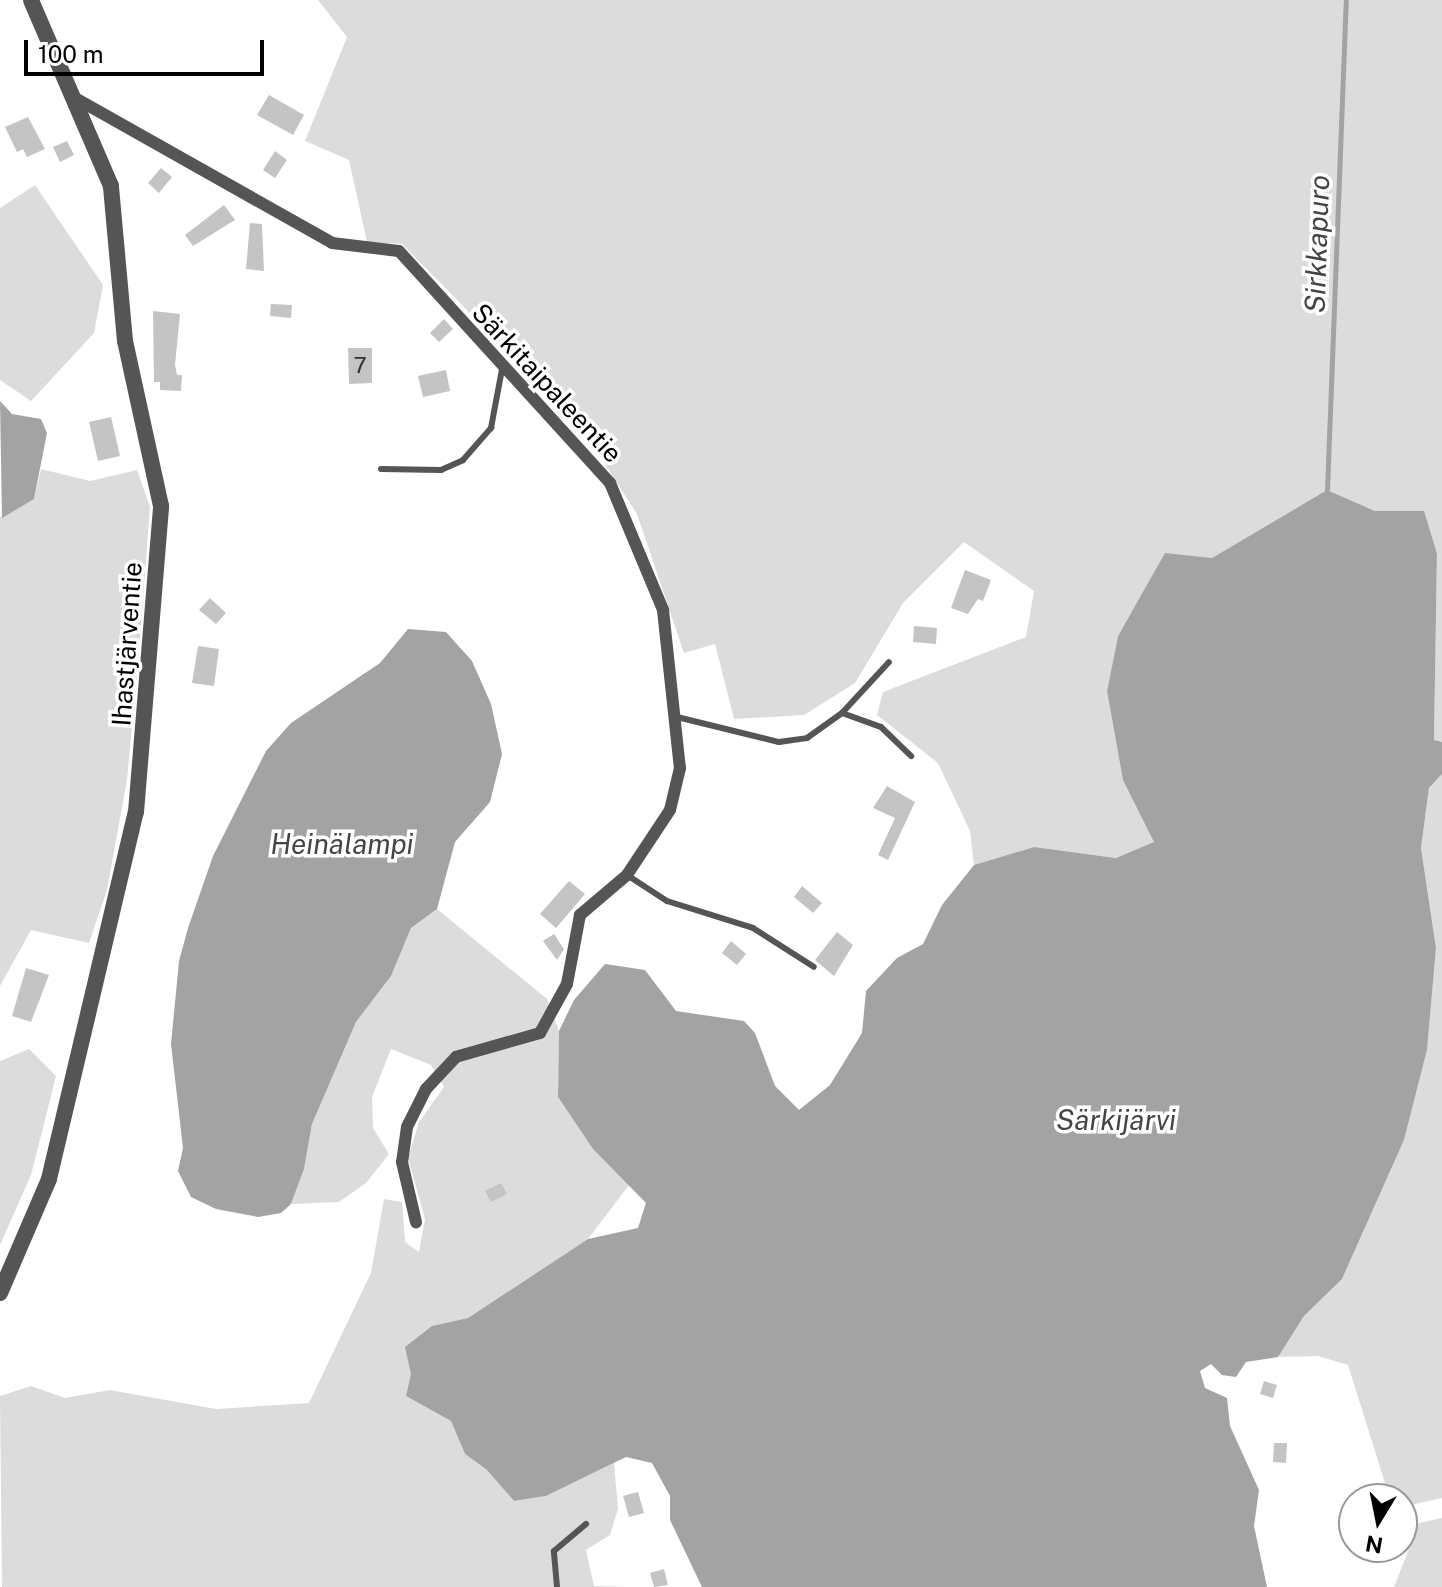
<!DOCTYPE html>
<html>
<head>
<meta charset="utf-8">
<style>
	body { margin:0 }
	#map { position:relative; width:1442px; height:1587px; overflow:hidden; background:#fff; font-family:"Public Sans",sans-serif }
	div>[style] { position:absolute }
	[style*='--x'] { left:calc(var(--x)*1px); top:calc(var(--y)*1px); width:calc(var(--w)*1px); rotate:calc(var(--a)*1deg) }
	.green>* { inset:0; background:#dcdcdc }
	.water>* { inset:0; background:#a3a3a3 }
	.stream>* { height:5px; margin:-2.5px; padding:0 2.5px; transform-origin:2.5px; border-radius:2.5px; background:#a3a3a3 }
	.building>* { inset:0; background:#c4c4c4 }
	.service>* { height:6px; margin:-3px; padding:0 3px; transform-origin:3px; border-radius:3px; background:#555 }
	.minor>* { height:12px; margin:-6px; padding:0 6px; transform-origin:6px; border-radius:6px; background:#555 }
	.tertiary>* { height:16px; margin:-8px; padding:0 8px; transform-origin:8px; border-radius:8px; background:#555 }
	span { translate:-50% -50%; white-space:nowrap; text-align:center; line-height:1.15; -webkit-text-stroke:7px #fff; paint-order:stroke }
	.number-label { font-size:22px; color:#313131 }
	.number-label span { -webkit-text-stroke-width:0 }
	.street-label { font-size:26px; color:#000 }
	.water-label { font-size:28px; color:#444; font-style:italic }
	.north { position:absolute; left:1338px; top:1483px; width:80px; height:80px; box-sizing:border-box; background:#fff; border:2px solid #999; border-radius:50%; rotate:190deg; font-size:22px; font-weight:700; line-height:32px; text-align:center; color:#000 }
	.north::after { content:''; display:block; margin:auto; width:28px; height:36px; background:#000; clip-path:polygon(50% 0,100% 100%,50% 72%,0 100%) }
	.scale { position:absolute; left:24px; top:40px; width:240px; height:36px; box-sizing:border-box; border:4px solid #000; border-top:0; padding-left:10px; font-size:24px; line-height:28px; white-space:nowrap; color:#000; -webkit-text-stroke:6px #fff; paint-order:stroke }
</style>
</head>
<body>
<div id="map">
	<div class="green">
		<div style="clip-path:polygon(318px 0,1442px 0,1442px 742px,1434px 740px,1437px 554px,1375px 511px,1327px 490px,1212px 558px,1165px 554px,1118px 636px,1107px 691px,1123px 779px,1155px 842px,1116px 858px,1034px 847px,974px 865px,970px 831px,938px 763px,877px 715px,883px 692px,1026px 637px,1034px 591px,964px 542px,903px 603px,855px 683px,804px 715px,734px 719px,715px 644px,684px 653px,637px 514px,578px 423px,402px 244px,367px 242px,349px 160px,305px 141px,347px 37px)"></div>
		<div style="clip-path:polygon(35px 185px,103px 285px,94px 333px,31px 401px,0 380px,0 208px)"></div>
		<div style="clip-path:polygon(41px 469px,90px 481px,137px 470px,150px 507px,139px 651px,127px 780px,107px 890px,89px 943px,31px 930px,0 986px,0 517px,34px 499px)"></div>
		<div style="clip-path:polygon(1442px 774px,1442px 1498px,1402px 1507px,1402px 1499px,1390px 1499px,1348px 1365px,1318px 1356px,1278px 1357px,1304px 1316px,1342px 1279px,1404px 1140px,1427px 1050px,1436px 948px,1421px 848px,1429px 788px)"></div>
		<div style="clip-path:polygon(437px 909px,547px 999px,559px 1031px,558px 1097px,593px 1149px,629px 1185px,588px 1239px,468px 1318px,432px 1326px,406px 1396px,451px 1421px,465px 1454px,487px 1470px,514px 1501px,546px 1496px,614px 1463px,618px 1509px,610px 1535px,586px 1550px,594px 1586px,627px 1587px,2px 1587px,0 1396px,31px 1386px,65px 1398px,110px 1390px,216px 1409px,309px 1403px,371px 1273px,384px 1199px,402px 1202px,405px 1242px,419px 1252px,425px 1219px,408px 1158px,419px 1122px,444px 1087px,431px 1065px,391px 1049px,372px 1097px,373px 1128px,389px 1154px,366px 1183px,339px 1202px,291px 1204px,304px 1169px,312px 1124px,356px 1022px,391px 976px,411px 928px)"></div>
		<div style="clip-path:polygon(29px 1049px,56px 1076px,31px 1175px,0 1245px,0 1061px)"></div>
		<div style="clip-path:polygon(1442px 1518px,1442px 1587px,1394px 1587px,1419px 1523px)"></div>
	</div>
	<div class="water">
		<div style="clip-path:polygon(0 401px,12px 414px,41px 419px,47px 433px,34px 499px,2px 518px)"></div>
		<div style="clip-path:polygon(1327px 490px,1375px 511px,1424px 511px,1437px 554px,1434px 740px,1442px 742px,1442px 774px,1429px 788px,1421px 848px,1436px 948px,1427px 1050px,1404px 1140px,1342px 1279px,1304px 1316px,1278px 1357px,1246px 1362px,1236px 1377px,1222px 1375px,1211px 1364px,1200px 1371px,1205px 1388px,1227px 1398px,1230px 1426px,1259px 1490px,1254px 1526px,1267px 1587px,702px 1587px,670px 1520px,670px 1496px,652px 1463px,626px 1457px,546px 1496px,514px 1501px,487px 1470px,465px 1454px,451px 1421px,406px 1396px,411px 1374px,405px 1347px,432px 1326px,468px 1318px,588px 1239px,638px 1228px,646px 1203px,593px 1149px,558px 1097px,559px 1031px,574px 1000px,605px 964px,645px 970px,676px 1011px,744px 1021px,755px 1033px,775px 1086px,799px 1110px,830px 1085px,862px 1033px,866px 991px,897px 958px,923px 944px,942px 905px,974px 865px,1034px 847px,1116px 858px,1154px 842px,1123px 780px,1107px 691px,1118px 636px,1165px 553px,1212px 558px)"></div>
		<div style="clip-path:polygon(408px 629px,446px 632px,472px 661px,491px 704px,502px 754px,490px 802px,455px 842px,437px 909px,411px 928px,391px 976px,356px 1022px,312px 1124px,304px 1169px,291px 1204px,281px 1213px,258px 1217px,216px 1209px,191px 1197px,178px 1171px,183px 1148px,171px 1044px,179px 961px,188px 928px,213px 856px,266px 751px,291px 723px,380px 663px)"></div>
	</div>
	<div class="stream">
		<div style="--x:1327;--y:490;--w:490;--a:-87.8"></div>
	</div>
	<div class="building">
		<div style="clip-path:polygon(269px 95px,304px 115px,293px 135px,257px 115px)"></div>
		<div style="clip-path:polygon(28px 117px,45px 149px,27px 157px,23px 149px,17px 152px,5px 127px)"></div>
		<div style="clip-path:polygon(67px 141px,74px 155px,60px 162px,53px 147px)"></div>
		<div style="clip-path:polygon(275px 151px,287px 160px,275px 178px,263px 170px)"></div>
		<div style="clip-path:polygon(161px 168px,172px 177px,159px 193px,148px 183px)"></div>
		<div style="clip-path:polygon(224px 205px,235px 220px,193px 246px,185px 235px)"></div>
		<div style="clip-path:polygon(250px 223px,262px 224px,264px 271px,246px 269px)"></div>
		<div style="clip-path:polygon(271px 304px,292px 305px,291px 318px,270px 316px)"></div>
		<div style="clip-path:polygon(153px 311px,180px 314px,175px 365px,177px 375px,182px 375px,181px 391px,160px 390px,160px 382px,154px 382px)"></div>
		<div style="clip-path:polygon(444px 319px,453px 329px,439px 342px,430px 333px)"></div>
		<div style="clip-path:polygon(348px 348px,372px 348px,372px 383px,349px 384px)"></div>
		<div style="clip-path:polygon(446px 370px,450px 391px,423px 397px,418px 376px)"></div>
		<div style="clip-path:polygon(111px 417px,120px 456px,98px 461px,89px 422px)"></div>
		<div style="clip-path:polygon(965px 570px,991px 580px,983px 601px,978px 599px,968px 614px,951px 608px)"></div>
		<div style="clip-path:polygon(210px 598px,226px 613px,216px 624px,199px 610px)"></div>
		<div style="clip-path:polygon(914px 626px,937px 628px,936px 644px,913px 642px)"></div>
		<div style="clip-path:polygon(198px 646px,219px 649px,214px 686px,192px 683px)"></div>
		<div style="clip-path:polygon(887px 786px,915px 802px,888px 860px,878px 855px,895px 818px,873px 808px)"></div>
		<div style="clip-path:polygon(569px 881px,585px 894px,556px 928px,540px 914px)"></div>
		<div style="clip-path:polygon(802px 886px,822px 903px,813px 913px,794px 897px)"></div>
		<div style="clip-path:polygon(837px 932px,853px 945px,834px 976px,815px 960px)"></div>
		<div style="clip-path:polygon(554px 934px,564px 949px,557px 960px,543px 941px)"></div>
		<div style="clip-path:polygon(731px 941px,746px 954px,737px 965px,722px 953px)"></div>
		<div style="clip-path:polygon(26px 968px,49px 975px,31px 1022px,12px 1016px)"></div>
		<div style="clip-path:polygon(501px 1183px,507px 1194px,491px 1202px,485px 1191px)"></div>
		<div style="clip-path:polygon(1264px 1381px,1277px 1385px,1273px 1398px,1260px 1394px)"></div>
		<div style="clip-path:polygon(1274px 1443px,1287px 1443px,1286px 1463px,1273px 1462px)"></div>
		<div style="clip-path:polygon(638px 1492px,644px 1513px,629px 1517px,623px 1496px)"></div>
		<div style="clip-path:polygon(664px 1569px,668px 1585px,654px 1587px,650px 1573px)"></div>
	</div>
	<div class="service">
		<div style="--x:381;--y:469;--w:60;--a:1"></div>
		<div style="--x:441;--y:470;--w:24;--a:-24"></div>
		<div style="--x:463;--y:460;--w:43;--a:-48.8"></div>
		<div style="--x:491;--y:428;--w:60;--a:-79.4"></div>
		<div style="--x:842;--y:713;--w:41;--a:19.7"></div>
		<div style="--x:881;--y:727;--w:42;--a:44"></div>
		<div style="--x:677;--y:717;--w:105;--a:13.8"></div>
		<div style="--x:779;--y:742;--w:28;--a:-8"></div>
		<div style="--x:807;--y:738;--w:43;--a:-35.5"></div>
		<div style="--x:842;--y:713;--w:69;--a:-47.3"></div>
		<div style="--x:627;--y:875;--w:48;--a:33"></div>
		<div style="--x:667;--y:901;--w:90;--a:17.4"></div>
		<div style="--x:753;--y:928;--w:72;--a:32.6"></div>
		<div style="--x:557;--y:1587;--w:36;--a:-95"></div>
		<div style="--x:554;--y:1551;--w:42;--a:-40.2"></div>
	</div>
	<div class="minor">
		<div style="--x:75;--y:98;--w:295;--a:29.4"></div>
		<div style="--x:332;--y:243;--w:67;--a:6.8"></div>
		<div style="--x:399;--y:251;--w:314;--a:47.7"></div>
		<div style="--x:610;--y:483;--w:138;--a:67.3"></div>
		<div style="--x:663;--y:610;--w:159;--a:83.9"></div>
		<div style="--x:680;--y:768;--w:43;--a:103.4"></div>
		<div style="--x:670;--y:810;--w:78;--a:123.5"></div>
		<div style="--x:627;--y:875;--w:62;--a:139.6"></div>
		<div style="--x:580;--y:915;--w:70;--a:100.7"></div>
		<div style="--x:567;--y:984;--w:56;--a:118.9"></div>
		<div style="--x:540;--y:1033;--w:87;--a:164.1"></div>
		<div style="--x:456;--y:1057;--w:44;--a:133.2"></div>
		<div style="--x:426;--y:1089;--w:42;--a:116.6"></div>
		<div style="--x:407;--y:1127;--w:35;--a:98"></div>
		<div style="--x:402;--y:1162;--w:62;--a:76.9"></div>
	</div>
	<div class="tertiary">
		<div style="--x:0;--y:1293;--w:124;--a:-66.7"></div>
		<div style="--x:49;--y:1179;--w:377;--a:-76.7"></div>
		<div style="--x:136;--y:812;--w:307;--a:-85.3"></div>
		<div style="--x:161;--y:506;--w:169;--a:-102.3"></div>
		<div style="--x:125;--y:341;--w:156;--a:-95.2"></div>
		<div style="--x:111;--y:186;--w:202;--a:-113.3"></div>
	</div>
	<div class="number-label">
		<span style="left:360px;top:366px">7</span>
	</div>
	<div class="street-label">
		<span style="left:547px;top:383px;rotate:47deg">Särkitaipaleentie</span>
		<span style="left:127px;top:644px;rotate:-86deg">Ihastjärventie</span>
	</div>
	<div class="water-label">
		<span style="left:1317px;top:244px;rotate:-88deg">Sirkkapuro</span>
		<span style="left:342px;top:844px">Heinälampi</span>
		<span style="left:1116px;top:1120px">Särkijärvi</span>
	</div>
	<div class="north">N</div>
	<div class="scale">100 m</div>
</div>
</body>
</html>
